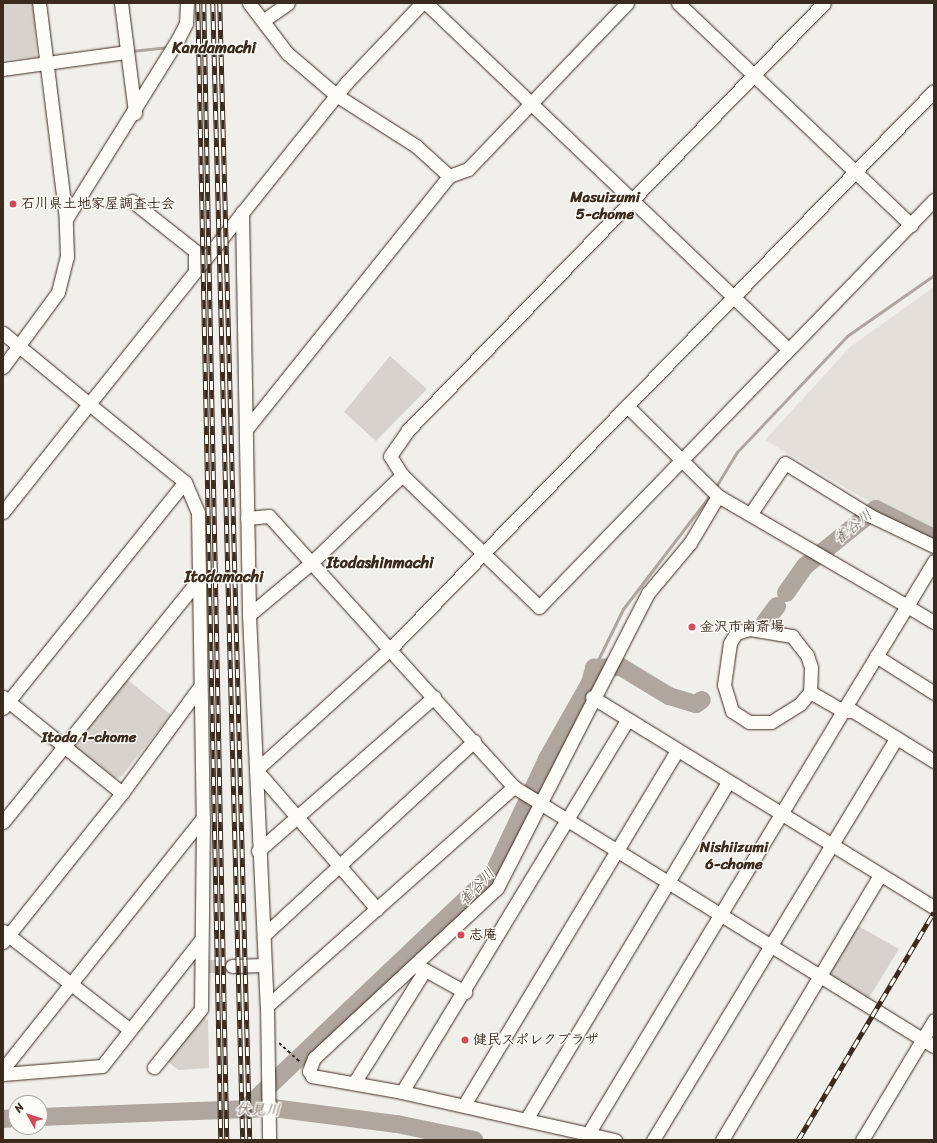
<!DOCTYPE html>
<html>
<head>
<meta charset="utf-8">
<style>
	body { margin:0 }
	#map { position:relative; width:937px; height:1143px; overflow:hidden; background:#f1efea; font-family:Sriracha,"Klee One",sans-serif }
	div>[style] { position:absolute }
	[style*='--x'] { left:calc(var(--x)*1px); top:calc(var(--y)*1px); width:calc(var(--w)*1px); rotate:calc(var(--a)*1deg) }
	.built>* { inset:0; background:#e3e0da }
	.green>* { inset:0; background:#d7d2cc }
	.stream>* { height:3px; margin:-1.5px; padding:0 1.5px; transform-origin:1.5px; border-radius:1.5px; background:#aea69f }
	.river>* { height:18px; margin:-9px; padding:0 9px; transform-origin:9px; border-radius:9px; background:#aea69f }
	.minor-tunnel>* { height:13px; margin-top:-6.5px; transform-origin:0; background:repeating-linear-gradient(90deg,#cdc8c1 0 13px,transparent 0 19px) }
	.path>* { height:2px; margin-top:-1px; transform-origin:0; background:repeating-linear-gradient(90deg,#3b2a1e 0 3px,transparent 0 6px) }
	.roads { filter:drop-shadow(0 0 1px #3b2a1e) drop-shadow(0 0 1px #3b2a1e) }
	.minor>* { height:13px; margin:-6.5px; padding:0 6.5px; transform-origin:6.5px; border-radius:6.5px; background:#fdfcf7 }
	.rail>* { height:4.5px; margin-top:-2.25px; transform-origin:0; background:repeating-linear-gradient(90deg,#fdfcf7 0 9px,#3b2a1e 0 18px); box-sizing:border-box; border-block:1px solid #3b2a1e }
	.dots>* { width:11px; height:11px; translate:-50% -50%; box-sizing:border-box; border:2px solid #fdfcf7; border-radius:50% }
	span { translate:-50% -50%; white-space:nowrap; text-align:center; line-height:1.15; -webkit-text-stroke:3px #fdfcf7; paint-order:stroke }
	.poi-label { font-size:14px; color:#3b2a1e; font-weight:700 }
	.left { translate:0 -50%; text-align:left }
	.neighbourhood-label { font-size:15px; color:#3b2a1e; font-weight:700 }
	.water-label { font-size:15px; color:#63554b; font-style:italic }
	.quarter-label { font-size:16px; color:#3b2a1e; font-weight:700 }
	.frame { position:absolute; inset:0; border:4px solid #3b2a1e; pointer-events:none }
	.north { position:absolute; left:8px; top:1095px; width:40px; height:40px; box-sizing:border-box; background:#fdfcf7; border:1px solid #afa8a0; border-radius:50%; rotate:309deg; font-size:11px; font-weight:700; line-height:16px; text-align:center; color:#3b2a1e }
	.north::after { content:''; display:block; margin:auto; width:14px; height:18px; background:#d1495b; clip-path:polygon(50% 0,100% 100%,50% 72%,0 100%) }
</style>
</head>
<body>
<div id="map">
	<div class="built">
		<div style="clip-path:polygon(934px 287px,934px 532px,869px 502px,765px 440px,850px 347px)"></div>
	</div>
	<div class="green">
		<div style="clip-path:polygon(3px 3px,33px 3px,37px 57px,3px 60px)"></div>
		<div style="clip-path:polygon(390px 356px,427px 389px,376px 441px,344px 412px)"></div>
		<div style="clip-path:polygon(124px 677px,171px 715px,121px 777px,115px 778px,74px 746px,74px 741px)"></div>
		<div style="clip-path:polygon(853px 923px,899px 949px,867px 1001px,821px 976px)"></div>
		<div style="clip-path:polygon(201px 1015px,208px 1020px,209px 1068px,178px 1070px,166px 1060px)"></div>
	</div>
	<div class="stream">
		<div style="--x:131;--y:51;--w:38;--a:-6"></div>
		<div style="--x:715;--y:488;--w:42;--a:-58.6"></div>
		<div style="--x:737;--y:452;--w:160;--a:-46.5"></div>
		<div style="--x:847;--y:336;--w:106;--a:-35"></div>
		<div style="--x:594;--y:668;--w:66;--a:-63.8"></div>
		<div style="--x:623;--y:609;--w:145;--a:-52.6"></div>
	</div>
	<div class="river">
		<div style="--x:786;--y:593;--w:33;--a:-55"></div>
		<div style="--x:805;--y:566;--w:91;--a:-38.8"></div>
		<div style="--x:876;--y:509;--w:65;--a:26.6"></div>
		<div style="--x:765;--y:622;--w:20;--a:-53"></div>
		<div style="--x:245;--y:1109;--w:342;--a:-43.5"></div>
		<div style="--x:493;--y:874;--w:127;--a:-64.8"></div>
		<div style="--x:547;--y:759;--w:87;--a:-60.5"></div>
		<div style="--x:590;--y:683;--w:16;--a:-75"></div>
		<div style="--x:594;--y:668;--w:27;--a:-2"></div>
		<div style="--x:621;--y:667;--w:56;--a:31.1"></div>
		<div style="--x:669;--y:696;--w:28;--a:17"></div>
		<div style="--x:696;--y:704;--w:7;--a:-34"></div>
		<div style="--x:40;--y:1117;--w:233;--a:-2.2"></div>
		<div style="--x:273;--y:1108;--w:125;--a:7.4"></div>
		<div style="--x:397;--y:1124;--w:79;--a:11.7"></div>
		<div style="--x:3;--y:1119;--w:13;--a:-4"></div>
	</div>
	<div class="minor-tunnel">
		<div style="--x:207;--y:966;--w:25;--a:0"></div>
	</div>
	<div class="path">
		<div style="--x:279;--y:1043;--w:28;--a:42"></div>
	</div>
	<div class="roads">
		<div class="minor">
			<div style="--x:121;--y:3;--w:111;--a:82.7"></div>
			<div style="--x:249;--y:3;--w:63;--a:52.8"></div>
			<div style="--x:287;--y:53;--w:65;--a:40.6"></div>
			<div style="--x:336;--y:95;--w:95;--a:32.5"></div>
			<div style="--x:416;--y:146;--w:45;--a:42.3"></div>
			<div style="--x:426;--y:3;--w:501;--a:43.71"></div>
			<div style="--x:678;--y:3;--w:322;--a:43.6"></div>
			<div style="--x:264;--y:20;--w:29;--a:-35"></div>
			<div style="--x:3;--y:69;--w:124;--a:-7.9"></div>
			<div style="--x:132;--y:201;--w:80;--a:38.4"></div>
			<div style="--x:195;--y:251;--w:17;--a:90"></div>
			<div style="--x:242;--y:212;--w:403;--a:89"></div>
			<div style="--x:249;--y:615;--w:391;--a:87.4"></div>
			<div style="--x:267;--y:1006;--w:134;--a:89.1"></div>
			<div style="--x:66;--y:219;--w:212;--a:-58.1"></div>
			<div style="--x:178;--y:39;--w:18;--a:-63"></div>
			<div style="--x:186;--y:23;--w:20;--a:-87"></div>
			<div style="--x:3;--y:333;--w:112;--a:39.5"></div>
			<div style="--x:89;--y:404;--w:413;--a:-51.3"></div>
			<div style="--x:347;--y:82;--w:109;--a:-46.5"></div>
			<div style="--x:3;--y:367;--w:93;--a:-53.7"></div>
			<div style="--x:58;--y:292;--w:36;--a:-76"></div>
			<div style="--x:67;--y:257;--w:38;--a:-92"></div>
			<div style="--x:66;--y:219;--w:218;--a:-97.1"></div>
			<div style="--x:627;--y:406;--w:128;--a:44.7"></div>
			<div style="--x:718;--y:496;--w:219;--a:30.2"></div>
			<div style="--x:907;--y:606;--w:123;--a:121.4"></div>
			<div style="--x:843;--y:711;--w:10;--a:0"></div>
			<div style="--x:853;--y:711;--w:95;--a:31.7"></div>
			<div style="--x:248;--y:427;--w:322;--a:-51.3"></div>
			<div style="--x:449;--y:176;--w:20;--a:-20"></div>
			<div style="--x:468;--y:169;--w:230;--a:-46.2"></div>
			<div style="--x:402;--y:475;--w:190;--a:43.9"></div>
			<div style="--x:539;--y:607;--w:567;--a:-45.86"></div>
			<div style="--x:718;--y:496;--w:55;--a:120.8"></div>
			<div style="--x:690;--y:543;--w:65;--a:130"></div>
			<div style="--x:648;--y:593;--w:331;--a:117.1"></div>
			<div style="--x:497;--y:888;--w:250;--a:137.1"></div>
			<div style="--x:314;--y:1058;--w:14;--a:111"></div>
			<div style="--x:309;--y:1071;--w:6;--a:59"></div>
			<div style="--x:312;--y:1076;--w:91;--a:10.1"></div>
			<div style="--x:402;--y:1092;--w:191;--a:12.7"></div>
			<div style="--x:588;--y:1134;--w:494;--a:-58.9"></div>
			<div style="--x:843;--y:711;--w:38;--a:-150"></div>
			<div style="--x:3;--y:512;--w:138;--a:-51.5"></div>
			<div style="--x:89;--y:404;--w:124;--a:39.1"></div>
			<div style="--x:185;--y:482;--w:34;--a:67"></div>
			<div style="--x:198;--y:513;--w:305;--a:89.1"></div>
			<div style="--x:203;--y:818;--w:191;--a:90.6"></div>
			<div style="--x:201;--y:1009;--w:75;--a:129"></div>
			<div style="--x:751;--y:513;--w:60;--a:-55.8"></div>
			<div style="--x:785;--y:463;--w:101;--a:31.6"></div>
			<div style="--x:871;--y:516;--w:70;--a:25.5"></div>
			<div style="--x:247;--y:518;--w:22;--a:-5"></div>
			<div style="--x:269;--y:516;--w:365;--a:47.9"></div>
			<div style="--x:514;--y:787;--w:493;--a:31.7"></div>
			<div style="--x:934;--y:561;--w:52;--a:121"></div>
			<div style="--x:907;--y:606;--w:31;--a:31"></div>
			<div style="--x:249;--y:615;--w:81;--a:-40"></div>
			<div style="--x:311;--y:563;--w:127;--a:-44"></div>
			<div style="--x:402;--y:475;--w:22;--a:-122"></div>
			<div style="--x:390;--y:456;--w:32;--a:-55"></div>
			<div style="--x:408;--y:430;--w:596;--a:-45.75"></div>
			<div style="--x:750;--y:629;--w:43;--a:9.5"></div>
			<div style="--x:792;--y:636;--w:24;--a:52"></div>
			<div style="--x:807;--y:655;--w:13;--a:72"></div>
			<div style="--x:811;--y:667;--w:25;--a:92"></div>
			<div style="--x:810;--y:692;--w:16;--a:130"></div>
			<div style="--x:800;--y:704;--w:34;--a:148"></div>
			<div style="--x:771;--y:722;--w:22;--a:180"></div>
			<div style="--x:749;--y:722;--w:20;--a:-147"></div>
			<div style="--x:732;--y:711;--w:27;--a:-107"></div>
			<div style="--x:724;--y:685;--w:42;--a:-81.9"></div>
			<div style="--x:730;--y:643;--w:12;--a:-59"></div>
			<div style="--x:736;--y:633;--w:15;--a:-16"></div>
			<div style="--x:876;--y:656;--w:69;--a:32.5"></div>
			<div style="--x:3;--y:697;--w:153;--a:38.9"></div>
			<div style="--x:122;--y:793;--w:129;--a:-53.8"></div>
			<div style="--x:592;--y:697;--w:401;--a:31.6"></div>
			<div style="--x:3;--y:708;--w:290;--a:-51.2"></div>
			<div style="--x:3;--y:822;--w:307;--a:-51.1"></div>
			<div style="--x:258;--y:851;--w:234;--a:-41.2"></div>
			<div style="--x:377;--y:909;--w:184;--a:-131"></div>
			<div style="--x:256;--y:770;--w:181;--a:-42.1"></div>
			<div style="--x:390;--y:649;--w:779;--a:-45.73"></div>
			<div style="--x:3;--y:931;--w:161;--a:37.9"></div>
			<div style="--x:264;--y:935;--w:286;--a:-42.7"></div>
			<div style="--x:3;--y:942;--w:191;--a:-51.4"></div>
			<div style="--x:232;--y:966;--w:31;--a:-2"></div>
			<div style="--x:418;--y:966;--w:54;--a:29"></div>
			<div style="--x:267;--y:1006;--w:330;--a:-41.6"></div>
			<div style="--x:3;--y:1069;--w:321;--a:-51.5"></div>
			<div style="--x:3;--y:1074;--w:99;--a:-4.6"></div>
			<div style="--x:102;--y:1066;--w:159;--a:-51.9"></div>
			<div style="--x:354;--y:1083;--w:133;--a:-57.9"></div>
			<div style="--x:402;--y:1092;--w:435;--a:-58.8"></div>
			<div style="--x:464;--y:1105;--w:414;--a:-59"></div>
			<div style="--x:527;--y:1118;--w:392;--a:-59.1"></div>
			<div style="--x:588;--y:1134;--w:28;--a:13"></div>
			<div style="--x:653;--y:1140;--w:470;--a:-58.8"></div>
			<div style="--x:722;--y:1140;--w:309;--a:-59.2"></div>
			<div style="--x:862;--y:1140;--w:140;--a:-59"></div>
		</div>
	</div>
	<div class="rail">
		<div style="--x:198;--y:3;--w:1137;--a:88.84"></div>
		<div style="--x:204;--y:3;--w:1137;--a:88.84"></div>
		<div style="--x:213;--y:3;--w:1137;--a:88.49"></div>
		<div style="--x:220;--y:3;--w:1137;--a:88.49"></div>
		<div style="--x:798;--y:1140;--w:265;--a:-59.2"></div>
	</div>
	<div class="dots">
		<div style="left:13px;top:204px;background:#d1495b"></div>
		<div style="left:692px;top:627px;background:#d1495b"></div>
		<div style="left:461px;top:935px;background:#d1495b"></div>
		<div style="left:465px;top:1040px;background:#d1495b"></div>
	</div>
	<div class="poi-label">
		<span class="left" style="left:21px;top:204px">石川県土地家屋調査士会</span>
		<span class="left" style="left:700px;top:627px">金沢市南斎場</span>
		<span class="left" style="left:469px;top:935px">志庵</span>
		<span class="left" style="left:473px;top:1040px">健民スポレクプラザ</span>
	</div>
	<div class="neighbourhood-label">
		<span style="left:605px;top:206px">Masuizumi<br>5-chome</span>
		<span style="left:89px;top:738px">Itoda 1-chome</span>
		<span style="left:734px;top:856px">Nishiizumi<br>6-chome</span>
	</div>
	<div class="water-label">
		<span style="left:853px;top:527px;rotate:-39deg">雀谷川</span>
		<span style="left:477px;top:887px;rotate:-47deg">雀谷川</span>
		<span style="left:258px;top:1110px;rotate:1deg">伏見川</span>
	</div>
	<div class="quarter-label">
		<span style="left:214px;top:48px">Kandamachi</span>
		<span style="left:380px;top:563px">Itodashinmachi</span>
		<span style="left:224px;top:577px">Itodamachi</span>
	</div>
	<div class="frame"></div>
	<div class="north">N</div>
</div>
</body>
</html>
